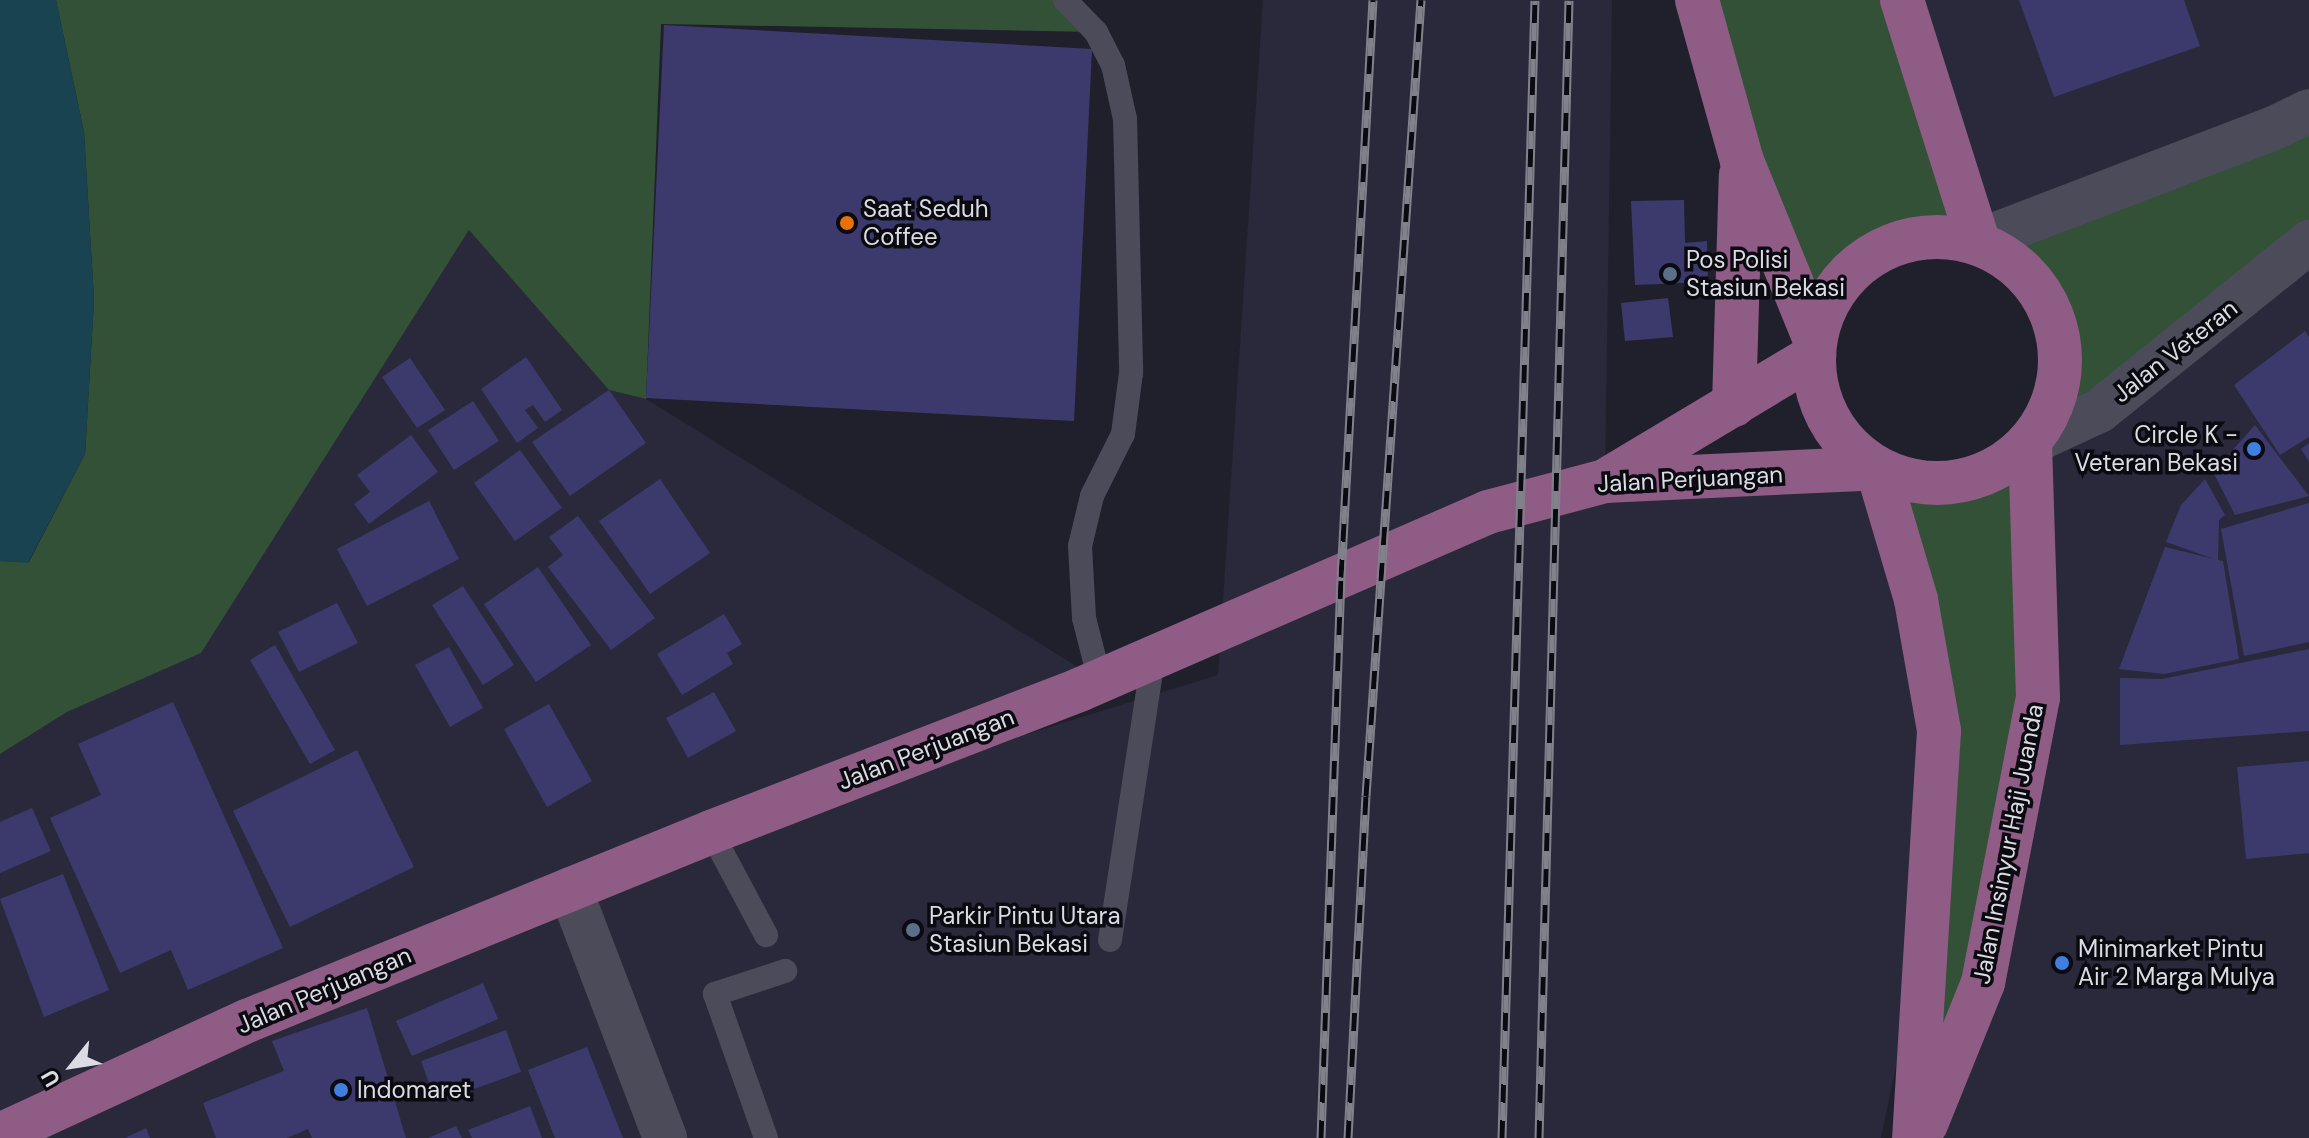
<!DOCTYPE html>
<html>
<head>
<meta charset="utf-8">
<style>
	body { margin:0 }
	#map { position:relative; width:2309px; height:1138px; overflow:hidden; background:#20202d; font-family:"DM Sans",sans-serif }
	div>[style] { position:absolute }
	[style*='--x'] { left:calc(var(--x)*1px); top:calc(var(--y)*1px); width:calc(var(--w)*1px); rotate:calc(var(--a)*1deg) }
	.built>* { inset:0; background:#29293b }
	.green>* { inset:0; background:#335136 }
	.water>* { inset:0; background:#194351 }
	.building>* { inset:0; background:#3c3a6d }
	.service>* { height:24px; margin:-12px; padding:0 12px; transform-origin:12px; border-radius:12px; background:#4b4b5a }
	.minor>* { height:44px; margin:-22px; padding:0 22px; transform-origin:22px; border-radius:22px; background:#4b4b5a }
	.tertiary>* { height:44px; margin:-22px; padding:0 22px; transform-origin:22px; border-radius:22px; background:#4b4b5a }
	.primary>* { height:44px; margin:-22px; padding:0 22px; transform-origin:22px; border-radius:22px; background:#8f5c86 }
	.primary>.ring { margin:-22px; padding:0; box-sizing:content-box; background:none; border:44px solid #8f5c86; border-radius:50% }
	.rail>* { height:9px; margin-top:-4.5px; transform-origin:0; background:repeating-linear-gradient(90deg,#0a0a10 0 18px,#81818b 0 36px); box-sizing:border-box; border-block:2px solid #81818b }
	.dots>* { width:22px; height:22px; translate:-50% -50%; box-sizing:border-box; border:4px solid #0a0a10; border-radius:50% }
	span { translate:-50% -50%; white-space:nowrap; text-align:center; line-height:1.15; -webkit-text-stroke:7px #0a0a10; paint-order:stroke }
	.poi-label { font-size:24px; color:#dbdbe4 }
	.left { translate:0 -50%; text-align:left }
	.right { translate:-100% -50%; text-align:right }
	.street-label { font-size:24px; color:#dbdbe4 }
	.north { position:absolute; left:32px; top:1026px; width:80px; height:80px; -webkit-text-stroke:6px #0a0a10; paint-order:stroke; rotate:240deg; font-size:22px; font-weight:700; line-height:32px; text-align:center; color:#dbdbe4 }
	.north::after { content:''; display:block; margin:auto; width:28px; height:36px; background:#dbdbe4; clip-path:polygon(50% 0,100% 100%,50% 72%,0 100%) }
</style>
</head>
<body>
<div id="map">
	<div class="built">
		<div style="clip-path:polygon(1263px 0,1612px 0,1605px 481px,1877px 468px,1916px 600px,1924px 930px,1881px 1138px,0 1138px,0 754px,67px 712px,201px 653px,469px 230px,609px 390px,646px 399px,1100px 681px,727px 827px,1218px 675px)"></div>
		<div style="clip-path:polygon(1902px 0,2309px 0,2309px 111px,1978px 241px)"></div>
		<div style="clip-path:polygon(2309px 242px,2309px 1138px,1920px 1138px,2030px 443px)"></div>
	</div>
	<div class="green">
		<div style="clip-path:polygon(56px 0,1065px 0,1096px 32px,661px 24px,646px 399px,609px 390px,469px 230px,201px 653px,67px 712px,0 754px,0 561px,29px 562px,85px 454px,94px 300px,84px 132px)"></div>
		<div style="clip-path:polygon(1697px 0,1902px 0,1978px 241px,2309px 111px,2309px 242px,2030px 443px,2038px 698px,1920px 1138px,1939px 731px,1899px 478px,1936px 484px,1965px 481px,2002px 467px,2030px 443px,2059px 391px,2056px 322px,2021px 267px,1978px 241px,1954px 236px,1912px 238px,1885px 247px,1861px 260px,1836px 288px,1823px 312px)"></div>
	</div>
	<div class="water">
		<div style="clip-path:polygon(0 0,56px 0,84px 132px,94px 300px,85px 454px,28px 563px,0 561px)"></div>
	</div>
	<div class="building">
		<div style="clip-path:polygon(2019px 0,2184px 0,2200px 46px,2054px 97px)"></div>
		<div style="clip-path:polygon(664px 25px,1092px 49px,1074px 421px,646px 398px)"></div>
		<div style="clip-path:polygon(1684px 200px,1685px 243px,1707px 241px,1708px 282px,1635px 285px,1631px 201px)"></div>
		<div style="clip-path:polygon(1668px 298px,1673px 337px,1625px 341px,1621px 303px)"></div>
		<div style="clip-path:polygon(2305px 331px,2309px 337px,2309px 437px,2280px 455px,2234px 385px)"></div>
		<div style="clip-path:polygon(526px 357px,562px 410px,545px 422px,533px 405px,525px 410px,538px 428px,517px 443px,481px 389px)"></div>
		<div style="clip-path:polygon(410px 358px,445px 410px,417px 428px,382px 377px)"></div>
		<div style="clip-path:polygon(609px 390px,646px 443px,570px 496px,532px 442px)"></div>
		<div style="clip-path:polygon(473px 401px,499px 441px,454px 470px,428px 430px)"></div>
		<div style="clip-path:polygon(2255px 425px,2309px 496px,2235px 515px,2213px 472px)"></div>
		<div style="clip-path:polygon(411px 435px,438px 472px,369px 524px,354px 504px,370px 492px,357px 475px)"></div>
		<div style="clip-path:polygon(2309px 443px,2309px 462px,2301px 449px)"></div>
		<div style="clip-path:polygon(520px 450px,562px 508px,515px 541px,474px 483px)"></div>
		<div style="clip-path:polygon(660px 479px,710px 553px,650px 594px,599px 521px)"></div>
		<div style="clip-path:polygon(2205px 479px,2225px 515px,2219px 520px,2218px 560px,2223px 561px,2239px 659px,2164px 674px,2119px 669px,2165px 547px,2214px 559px,2166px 542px,2181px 505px)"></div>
		<div style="clip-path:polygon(429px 501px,459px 559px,367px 606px,337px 549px)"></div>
		<div style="clip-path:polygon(2309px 503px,2309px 642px,2244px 656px,2221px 529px)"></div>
		<div style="clip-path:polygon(578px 516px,655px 618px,611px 650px,548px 567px,563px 555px,549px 537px)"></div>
		<div style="clip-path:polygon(538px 567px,591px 645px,536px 682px,484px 604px)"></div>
		<div style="clip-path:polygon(463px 586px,514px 665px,483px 685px,432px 605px)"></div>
		<div style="clip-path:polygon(337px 603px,358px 643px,299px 672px,278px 632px)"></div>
		<div style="clip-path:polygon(724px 614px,742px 644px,727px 653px,733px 664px,682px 695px,657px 654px)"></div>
		<div style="clip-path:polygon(275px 645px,335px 750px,310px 764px,250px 660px)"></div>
		<div style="clip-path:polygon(449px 647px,483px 708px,450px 727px,415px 665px)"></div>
		<div style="clip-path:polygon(2309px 649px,2309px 731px,2120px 745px,2120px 678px,2162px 679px)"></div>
		<div style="clip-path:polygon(714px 692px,736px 731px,688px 758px,666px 718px)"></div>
		<div style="clip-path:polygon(173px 702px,283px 948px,188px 990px,171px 950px,120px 973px,50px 818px,101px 795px,78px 744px)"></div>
		<div style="clip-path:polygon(549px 704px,592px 781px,547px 807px,504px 729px)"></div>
		<div style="clip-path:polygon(357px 750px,414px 867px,290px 927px,233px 811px)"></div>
		<div style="clip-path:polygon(2309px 761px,2309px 853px,2246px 859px,2237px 767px)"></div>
		<div style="clip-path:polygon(32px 808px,51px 851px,0 873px,0 822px)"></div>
		<div style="clip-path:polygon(63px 874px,109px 990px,44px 1017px,0 899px)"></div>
		<div style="clip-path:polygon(483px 983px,498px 1019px,412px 1056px,396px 1021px)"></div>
		<div style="clip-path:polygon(367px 1008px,406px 1138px,312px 1138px,308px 1129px,287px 1138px,216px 1138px,203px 1103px,284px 1071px,272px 1041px)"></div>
		<div style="clip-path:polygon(506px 1030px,521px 1072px,436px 1103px,421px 1061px)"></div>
		<div style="clip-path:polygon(587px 1047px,623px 1138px,555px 1138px,528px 1070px)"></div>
		<div style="clip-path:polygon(530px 1106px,542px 1138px,472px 1138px,468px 1130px)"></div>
		<div style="clip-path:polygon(456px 1126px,462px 1138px,428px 1138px)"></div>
		<div style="clip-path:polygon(146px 1128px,150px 1138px,125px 1138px)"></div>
	</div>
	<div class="service">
		<div style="--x:1065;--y:0;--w:45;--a:45.9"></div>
		<div style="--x:1096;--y:32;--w:37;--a:63"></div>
		<div style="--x:1113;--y:65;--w:55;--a:77.5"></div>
		<div style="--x:1125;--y:119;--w:254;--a:88.6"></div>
		<div style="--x:1131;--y:373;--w:62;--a:97.5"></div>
		<div style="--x:1123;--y:434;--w:69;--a:116.6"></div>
		<div style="--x:1092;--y:496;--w:51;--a:103.5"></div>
		<div style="--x:1080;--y:546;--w:72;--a:86.8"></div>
		<div style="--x:1084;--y:618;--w:65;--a:75.7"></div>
		<div style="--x:711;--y:832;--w:117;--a:61.9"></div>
		<div style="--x:1110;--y:940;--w:285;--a:-81.3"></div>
		<div style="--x:766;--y:1138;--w:153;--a:-109.5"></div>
		<div style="--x:715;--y:994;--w:74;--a:-18.2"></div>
	</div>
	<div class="minor">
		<div style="--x:570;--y:889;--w:267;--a:69.1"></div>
	</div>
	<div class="tertiary">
		<div style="--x:1978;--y:241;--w:315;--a:-20.9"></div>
		<div style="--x:2272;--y:129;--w:41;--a:-25.9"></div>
		<div style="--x:2030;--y:443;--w:76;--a:-24.9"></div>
		<div style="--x:2099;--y:411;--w:270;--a:-38.8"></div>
	</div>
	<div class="primary">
		<div style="--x:1697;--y:0;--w:167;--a:74.4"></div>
		<div style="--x:1742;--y:161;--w:193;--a:67.8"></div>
		<div style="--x:1902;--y:0;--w:253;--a:72.5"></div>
		<div class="ring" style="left:1814px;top:237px;width:202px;height:202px"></div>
		<div style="--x:1734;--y:405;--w:230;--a:-88.3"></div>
		<div style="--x:1610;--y:478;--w:238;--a:-30.9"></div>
		<div style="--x:1926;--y:1124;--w:152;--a:-68"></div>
		<div style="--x:1983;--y:983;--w:290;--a:-79.1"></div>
		<div style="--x:2038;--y:698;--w:255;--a:-91.8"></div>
		<div style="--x:0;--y:1135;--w:272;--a:-24.8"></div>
		<div style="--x:247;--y:1021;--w:501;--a:-22.16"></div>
		<div style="--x:711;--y:832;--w:394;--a:-21.1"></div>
		<div style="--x:1079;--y:690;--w:446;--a:-23.5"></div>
		<div style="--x:1488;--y:512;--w:121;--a:-14.8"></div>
		<div style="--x:1605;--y:481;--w:272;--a:-2.7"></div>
		<div style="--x:1877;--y:468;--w:138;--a:73.5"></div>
		<div style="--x:1916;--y:600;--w:133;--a:80"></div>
		<div style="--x:1939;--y:731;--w:408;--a:93.5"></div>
	</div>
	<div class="rail">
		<div style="--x:1321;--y:1138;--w:561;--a:-87.96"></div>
		<div style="--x:1341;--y:577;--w:578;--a:-86.83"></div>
		<div style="--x:1348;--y:1138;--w:342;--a:-87"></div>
		<div style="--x:1366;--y:796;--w:798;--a:-86.05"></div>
		<div style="--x:1502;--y:1138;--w:1138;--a:-88.34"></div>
		<div style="--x:1539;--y:1138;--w:1138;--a:-88.49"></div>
	</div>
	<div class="dots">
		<div style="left:847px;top:223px;background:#e8710a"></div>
		<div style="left:1670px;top:274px;background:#5c6f8a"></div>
		<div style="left:2254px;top:449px;background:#3f7fe0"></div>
		<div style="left:913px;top:930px;background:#5c6f8a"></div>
		<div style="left:2062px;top:963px;background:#3f7fe0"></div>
		<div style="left:341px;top:1090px;background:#3f7fe0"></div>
	</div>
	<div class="poi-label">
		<span class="left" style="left:863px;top:223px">Saat Seduh<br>Coffee</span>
		<span class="left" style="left:1686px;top:274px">Pos Polisi<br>Stasiun Bekasi</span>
		<span class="right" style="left:2238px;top:449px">Circle K -<br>Veteran Bekasi</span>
		<span class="left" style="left:929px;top:930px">Parkir Pintu Utara<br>Stasiun Bekasi</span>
		<span class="left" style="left:2078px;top:963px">Minimarket Pintu<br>Air 2 Marga Mulya</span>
		<span class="left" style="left:357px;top:1090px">Indomaret</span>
	</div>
	<div class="street-label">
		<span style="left:2175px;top:351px;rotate:-38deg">Jalan Veteran</span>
		<span style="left:1690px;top:479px;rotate:-3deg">Jalan Perjuangan</span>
		<span style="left:926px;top:749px;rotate:-21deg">Jalan Perjuangan</span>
		<span style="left:2008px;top:844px;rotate:-79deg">Jalan Insinyur Haji Juanda</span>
		<span style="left:324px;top:990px;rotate:-23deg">Jalan Perjuangan</span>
	</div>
	<div class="north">U</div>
</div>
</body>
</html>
